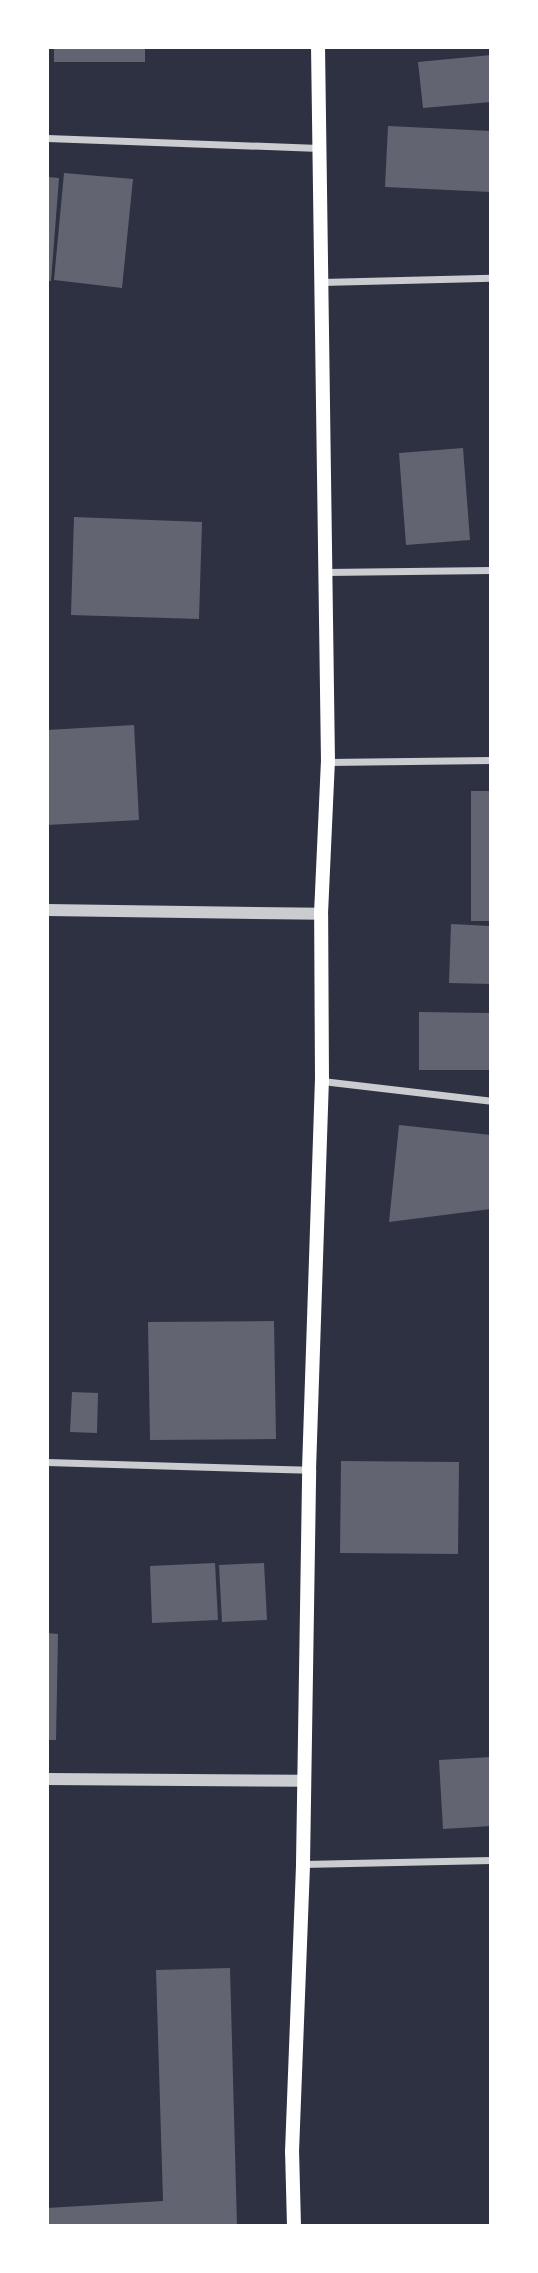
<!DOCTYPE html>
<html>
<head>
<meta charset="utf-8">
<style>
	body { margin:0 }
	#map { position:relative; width:538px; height:2273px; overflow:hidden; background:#2d3142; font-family:"IBM Plex Sans",sans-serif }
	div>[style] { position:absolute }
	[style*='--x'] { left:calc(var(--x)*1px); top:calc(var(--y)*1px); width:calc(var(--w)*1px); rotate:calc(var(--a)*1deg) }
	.building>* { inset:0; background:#626471 }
	.minor>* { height:7px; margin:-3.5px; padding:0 3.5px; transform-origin:3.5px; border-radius:3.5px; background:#caccd0 }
	.tertiary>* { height:12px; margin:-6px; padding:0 6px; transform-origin:6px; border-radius:6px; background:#caccd0 }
	.secondary>* { height:14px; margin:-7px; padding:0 7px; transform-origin:7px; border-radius:7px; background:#fff }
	span { translate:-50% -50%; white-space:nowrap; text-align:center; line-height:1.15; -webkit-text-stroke:5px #fff; paint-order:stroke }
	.frame { position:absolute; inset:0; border:49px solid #fff; pointer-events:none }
</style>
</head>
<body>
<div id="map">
	<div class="building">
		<div style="clip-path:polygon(54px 47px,145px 47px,145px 62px,54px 62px)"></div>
		<div style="clip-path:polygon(491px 55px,491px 102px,423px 108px,418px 62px)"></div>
		<div style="clip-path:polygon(388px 126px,491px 131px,491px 192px,385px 187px)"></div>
		<div style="clip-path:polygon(64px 173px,133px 179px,122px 288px,54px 280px)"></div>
		<div style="clip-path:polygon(47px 177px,59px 178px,51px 281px,47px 281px)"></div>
		<div style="clip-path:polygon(463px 448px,470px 540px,406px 545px,399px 453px)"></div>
		<div style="clip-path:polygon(74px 517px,202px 522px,199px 619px,71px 615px)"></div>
		<div style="clip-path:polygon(134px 725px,139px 820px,47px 825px,47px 730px)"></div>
		<div style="clip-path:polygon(471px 791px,491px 791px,491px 921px,471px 921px)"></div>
		<div style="clip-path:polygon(451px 924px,491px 926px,491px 984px,449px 983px)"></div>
		<div style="clip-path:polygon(419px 1012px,491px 1013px,491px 1070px,419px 1070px)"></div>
		<div style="clip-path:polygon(399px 1125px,491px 1135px,491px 1209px,389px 1222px)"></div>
		<div style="clip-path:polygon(274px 1321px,276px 1439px,150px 1440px,148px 1322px)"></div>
		<div style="clip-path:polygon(72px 1392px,98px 1393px,97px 1433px,70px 1432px)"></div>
		<div style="clip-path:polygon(341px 1461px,459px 1462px,458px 1554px,340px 1553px)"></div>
		<div style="clip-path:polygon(215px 1563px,218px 1620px,152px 1623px,150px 1566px)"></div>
		<div style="clip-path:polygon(264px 1563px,267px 1620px,222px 1622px,219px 1565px)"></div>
		<div style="clip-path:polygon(47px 1633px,58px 1634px,56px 1740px,47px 1740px)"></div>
		<div style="clip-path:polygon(491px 1757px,491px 1826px,443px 1829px,439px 1760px)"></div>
		<div style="clip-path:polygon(230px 1968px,237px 2226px,47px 2226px,47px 2208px,163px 2201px,156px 1970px)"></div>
	</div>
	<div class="minor">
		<div style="--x:47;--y:138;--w:272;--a:2.1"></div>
		<div style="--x:322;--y:282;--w:169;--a:-1.4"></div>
		<div style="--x:326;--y:572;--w:165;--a:-0.7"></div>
		<div style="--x:328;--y:762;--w:163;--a:-0.7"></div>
		<div style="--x:322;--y:1081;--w:170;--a:6.7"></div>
		<div style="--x:47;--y:1462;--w:262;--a:1.7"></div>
		<div style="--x:303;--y:1864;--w:188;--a:-1.2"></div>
	</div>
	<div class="tertiary">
		<div style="--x:47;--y:910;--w:274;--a:0.8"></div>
		<div style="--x:47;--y:1779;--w:258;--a:0.4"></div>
	</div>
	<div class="secondary">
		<div style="--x:294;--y:2226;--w:74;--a:-91.5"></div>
		<div style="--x:292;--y:2152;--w:288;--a:-87.8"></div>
		<div style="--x:303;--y:1864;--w:394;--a:-89.1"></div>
		<div style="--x:309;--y:1470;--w:389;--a:-88.1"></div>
		<div style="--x:322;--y:1081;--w:167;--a:-90.3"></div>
		<div style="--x:321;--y:914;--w:152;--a:-87.4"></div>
		<div style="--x:328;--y:762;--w:715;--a:-90.8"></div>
	</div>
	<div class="frame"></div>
</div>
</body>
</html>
